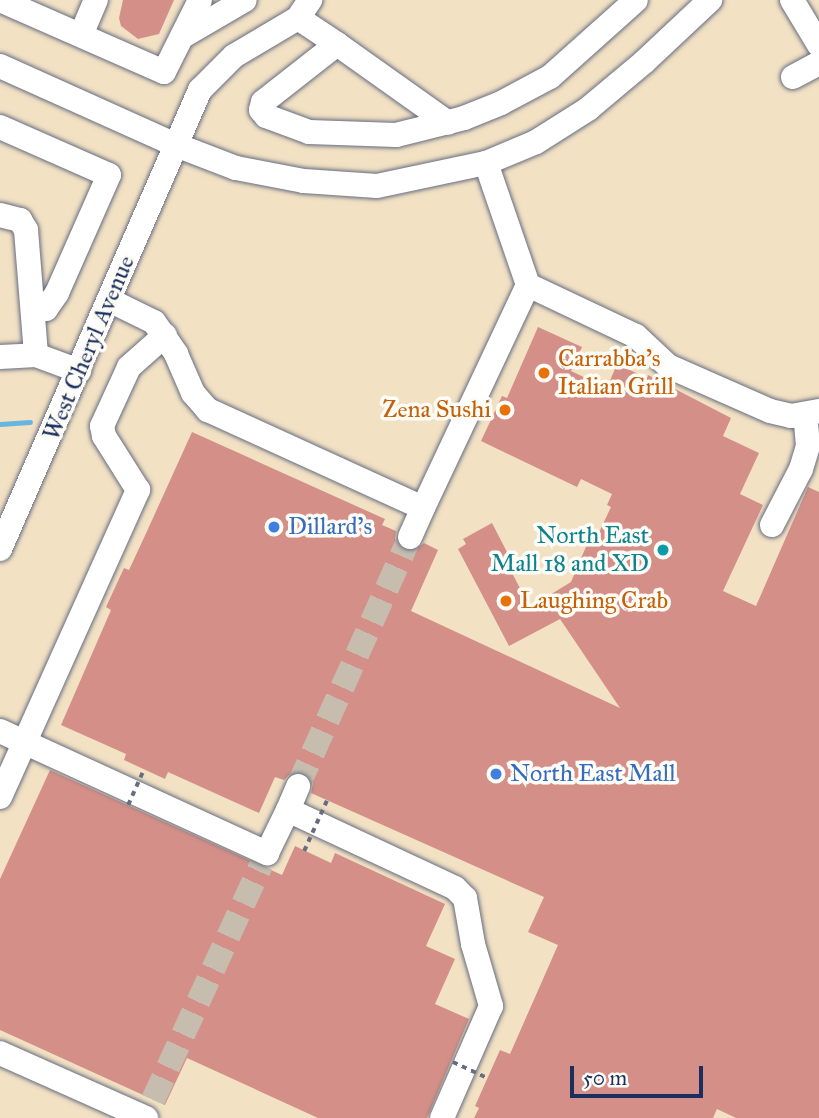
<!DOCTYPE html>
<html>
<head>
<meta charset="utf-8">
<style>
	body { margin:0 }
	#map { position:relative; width:819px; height:1118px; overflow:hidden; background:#f2e1c3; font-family:"IM FELL Great Primer",serif }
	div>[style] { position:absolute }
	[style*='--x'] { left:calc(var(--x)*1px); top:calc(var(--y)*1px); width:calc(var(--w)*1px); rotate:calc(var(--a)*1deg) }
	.stream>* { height:5px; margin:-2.5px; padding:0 2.5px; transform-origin:2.5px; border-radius:2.5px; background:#67b6e1 }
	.building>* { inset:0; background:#d49088 }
	.minor-tunnel>* { height:24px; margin-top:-12px; transform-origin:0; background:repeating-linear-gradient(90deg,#c7bdaf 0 24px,transparent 0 36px) }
	.roads { filter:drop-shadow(0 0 2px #666d81) drop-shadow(0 0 2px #666d81) }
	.minor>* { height:24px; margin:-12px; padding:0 12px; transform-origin:12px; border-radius:12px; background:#fff }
	.path-bridge>* { height:3.5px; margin-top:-1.75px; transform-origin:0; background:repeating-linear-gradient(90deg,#666d81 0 5px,transparent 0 10px) }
	.dots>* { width:19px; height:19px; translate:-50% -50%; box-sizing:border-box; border:4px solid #fdfcf7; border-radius:50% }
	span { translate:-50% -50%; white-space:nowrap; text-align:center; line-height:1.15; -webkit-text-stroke:7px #fdfcf7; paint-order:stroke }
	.street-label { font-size:24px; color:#1b2f5e }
	.food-label { font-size:24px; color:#c56008 }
	.left { translate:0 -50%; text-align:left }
	.right { translate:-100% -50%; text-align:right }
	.shop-label { font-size:24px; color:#366cbe }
	.culture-label { font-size:24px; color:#0d838f }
	.scale { position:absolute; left:570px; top:1066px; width:133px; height:32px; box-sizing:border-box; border:4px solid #1b2f5e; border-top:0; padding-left:9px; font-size:21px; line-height:24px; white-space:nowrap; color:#1b2f5e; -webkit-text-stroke:5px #fdfcf7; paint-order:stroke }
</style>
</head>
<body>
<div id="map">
	<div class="stream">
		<div style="--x:0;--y:424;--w:30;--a:-4"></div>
	</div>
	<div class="building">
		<div style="clip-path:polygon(123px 0,174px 0,159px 34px,138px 39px,121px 26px,119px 18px)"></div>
		<div style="clip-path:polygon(538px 327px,582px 347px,571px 371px,607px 388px,617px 364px,647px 378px,648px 375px,731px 418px,723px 436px,759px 453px,740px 494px,763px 505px,723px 591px,756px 606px,808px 487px,819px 492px,819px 1118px,736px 1118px,717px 1109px,713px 1118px,474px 1118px,479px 1108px,475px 1106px,500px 1050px,510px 1054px,558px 945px,528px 932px,544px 897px,311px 793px,313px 783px,303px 772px,290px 774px,284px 780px,275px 777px,259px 813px,168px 772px,165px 779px,124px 760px,126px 754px,61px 725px,111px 610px,106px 607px,124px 568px,129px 570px,148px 529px,192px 432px,385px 519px,382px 525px,396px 531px,395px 539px,403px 550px,412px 552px,424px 543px,438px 550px,411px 611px,620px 708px,560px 619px,509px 646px,458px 549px,466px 544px,463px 539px,492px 523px,508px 554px,503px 556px,530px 607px,571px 582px,588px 542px,594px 543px,611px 507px,607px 505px,612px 494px,581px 479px,577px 487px,481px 441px,502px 396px,507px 398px)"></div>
		<div style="clip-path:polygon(50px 770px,282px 875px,295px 846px,331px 863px,335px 853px,445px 904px,426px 946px,455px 959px,435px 1004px,469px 1019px,427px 1118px,318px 1118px,187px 1058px,165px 1105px,0 1030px,0 879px)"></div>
	</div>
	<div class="minor-tunnel">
		<div style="--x:298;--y:786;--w:273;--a:-65.8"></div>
		<div style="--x:153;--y:1100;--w:259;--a:-65.3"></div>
	</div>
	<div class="roads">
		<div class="minor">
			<div style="--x:0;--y:0;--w:179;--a:23.7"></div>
			<div style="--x:164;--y:72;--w:80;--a:-63.4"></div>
			<div style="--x:792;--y:0;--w:52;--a:59"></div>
			<div style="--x:298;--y:18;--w:47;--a:33.7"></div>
			<div style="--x:337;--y:44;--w:94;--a:141.9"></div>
			<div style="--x:263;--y:102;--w:8;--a:104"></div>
			<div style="--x:261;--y:110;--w:8;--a:50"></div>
			<div style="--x:266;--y:116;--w:46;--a:20.4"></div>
			<div style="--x:309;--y:132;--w:87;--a:2"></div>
			<div style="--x:396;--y:135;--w:70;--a:-14"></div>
			<div style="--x:464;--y:118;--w:40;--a:-22"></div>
			<div style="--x:501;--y:103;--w:55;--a:-28"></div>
			<div style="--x:550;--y:77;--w:115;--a:-41.8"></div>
			<div style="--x:81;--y:35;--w:38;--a:-67"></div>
			<div style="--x:185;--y:35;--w:69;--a:-30.3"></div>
			<div style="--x:337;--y:44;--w:136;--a:35.4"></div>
			<div style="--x:0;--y:66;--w:193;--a:24.2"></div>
			<div style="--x:176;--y:145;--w:64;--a:21"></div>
			<div style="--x:236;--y:168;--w:69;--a:10.8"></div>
			<div style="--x:304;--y:181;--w:73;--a:3.9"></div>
			<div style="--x:377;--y:186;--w:111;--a:-11.9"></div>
			<div style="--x:486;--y:163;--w:54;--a:-22.8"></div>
			<div style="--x:536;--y:142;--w:62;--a:-32.4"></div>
			<div style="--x:588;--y:109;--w:73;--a:-40"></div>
			<div style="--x:644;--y:62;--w:91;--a:-43.2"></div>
			<div style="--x:793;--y:77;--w:30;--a:-28"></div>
			<div style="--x:0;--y:127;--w:119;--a:23.8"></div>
			<div style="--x:109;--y:175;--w:129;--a:113.8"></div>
			<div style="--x:57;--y:293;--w:19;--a:125"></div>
			<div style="--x:46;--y:309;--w:13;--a:180"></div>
			<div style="--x:486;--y:163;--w:129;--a:71"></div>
			<div style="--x:0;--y:215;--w:21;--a:14"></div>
			<div style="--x:20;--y:220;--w:12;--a:59"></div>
			<div style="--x:26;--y:230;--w:125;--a:85.4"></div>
			<div style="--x:109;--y:300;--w:50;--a:26.1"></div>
			<div style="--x:154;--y:322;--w:39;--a:55"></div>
			<div style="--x:176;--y:354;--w:43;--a:66.4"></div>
			<div style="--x:193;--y:393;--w:23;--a:49"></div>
			<div style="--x:208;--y:410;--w:236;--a:24.5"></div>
			<div style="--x:423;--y:508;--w:246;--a:-64.8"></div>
			<div style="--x:528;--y:285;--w:119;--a:25.3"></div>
			<div style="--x:636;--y:336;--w:44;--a:43.2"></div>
			<div style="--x:668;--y:366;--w:111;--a:23.8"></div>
			<div style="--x:770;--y:411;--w:22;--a:13"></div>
			<div style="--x:791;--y:416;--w:28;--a:-10"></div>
			<div style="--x:0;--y:357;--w:36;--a:-3"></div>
			<div style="--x:36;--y:355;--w:46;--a:20.4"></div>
			<div style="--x:772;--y:525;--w:63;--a:-62.6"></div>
			<div style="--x:801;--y:469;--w:24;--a:-73"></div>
			<div style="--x:808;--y:446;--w:32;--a:-95"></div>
			<div style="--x:410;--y:537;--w:32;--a:-66"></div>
			<div style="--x:0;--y:549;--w:501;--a:-66.46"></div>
			<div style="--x:200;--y:90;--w:48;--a:-45"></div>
			<div style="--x:234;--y:56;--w:74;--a:-30.7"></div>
			<div style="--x:298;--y:18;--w:22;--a:-56"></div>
			<div style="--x:0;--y:731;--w:294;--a:24.6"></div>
			<div style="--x:267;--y:853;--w:48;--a:-64"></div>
			<div style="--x:288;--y:810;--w:184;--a:25"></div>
			<div style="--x:455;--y:888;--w:14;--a:45"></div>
			<div style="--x:465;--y:898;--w:47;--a:80.1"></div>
			<div style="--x:473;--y:944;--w:65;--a:73.8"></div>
			<div style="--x:491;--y:1006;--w:122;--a:113.6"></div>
			<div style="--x:0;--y:797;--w:337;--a:-65.8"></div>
			<div style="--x:138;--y:490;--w:64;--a:-122.2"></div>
			<div style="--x:104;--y:436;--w:10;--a:-101"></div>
			<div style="--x:102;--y:426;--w:65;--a:-65.4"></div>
			<div style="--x:129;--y:367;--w:48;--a:-41.6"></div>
			<div style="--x:288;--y:810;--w:26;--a:-67"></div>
			<div style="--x:0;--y:1053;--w:160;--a:24"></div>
		</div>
	</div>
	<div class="path-bridge">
		<div style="--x:128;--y:805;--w:39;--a:-66"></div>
		<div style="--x:304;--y:851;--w:56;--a:-65.7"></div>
		<div style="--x:453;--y:1062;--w:38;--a:25"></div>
	</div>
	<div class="dots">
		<div style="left:544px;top:373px;background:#e8710a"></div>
		<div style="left:505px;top:410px;background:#e8710a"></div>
		<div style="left:274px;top:527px;background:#3f7fe0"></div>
		<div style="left:663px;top:550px;background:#0f9aa8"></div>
		<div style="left:506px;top:601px;background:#e8710a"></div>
		<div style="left:496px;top:774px;background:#3f7fe0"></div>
	</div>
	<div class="street-label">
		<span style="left:89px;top:348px;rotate:-67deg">West Cheryl Avenue</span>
	</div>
	<div class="food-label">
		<span class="left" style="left:558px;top:373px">Carrabba's<br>Italian Grill</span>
		<span class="right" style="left:491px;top:410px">Zena Sushi</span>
		<span class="left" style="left:520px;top:601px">Laughing Crab</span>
	</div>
	<div class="shop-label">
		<span class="left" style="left:288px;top:527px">Dillard's</span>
		<span class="left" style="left:510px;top:774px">North East Mall</span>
	</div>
	<div class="culture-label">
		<span class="right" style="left:649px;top:550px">North East<br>Mall 18 and XD</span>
	</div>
	<div class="scale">50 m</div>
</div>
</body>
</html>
